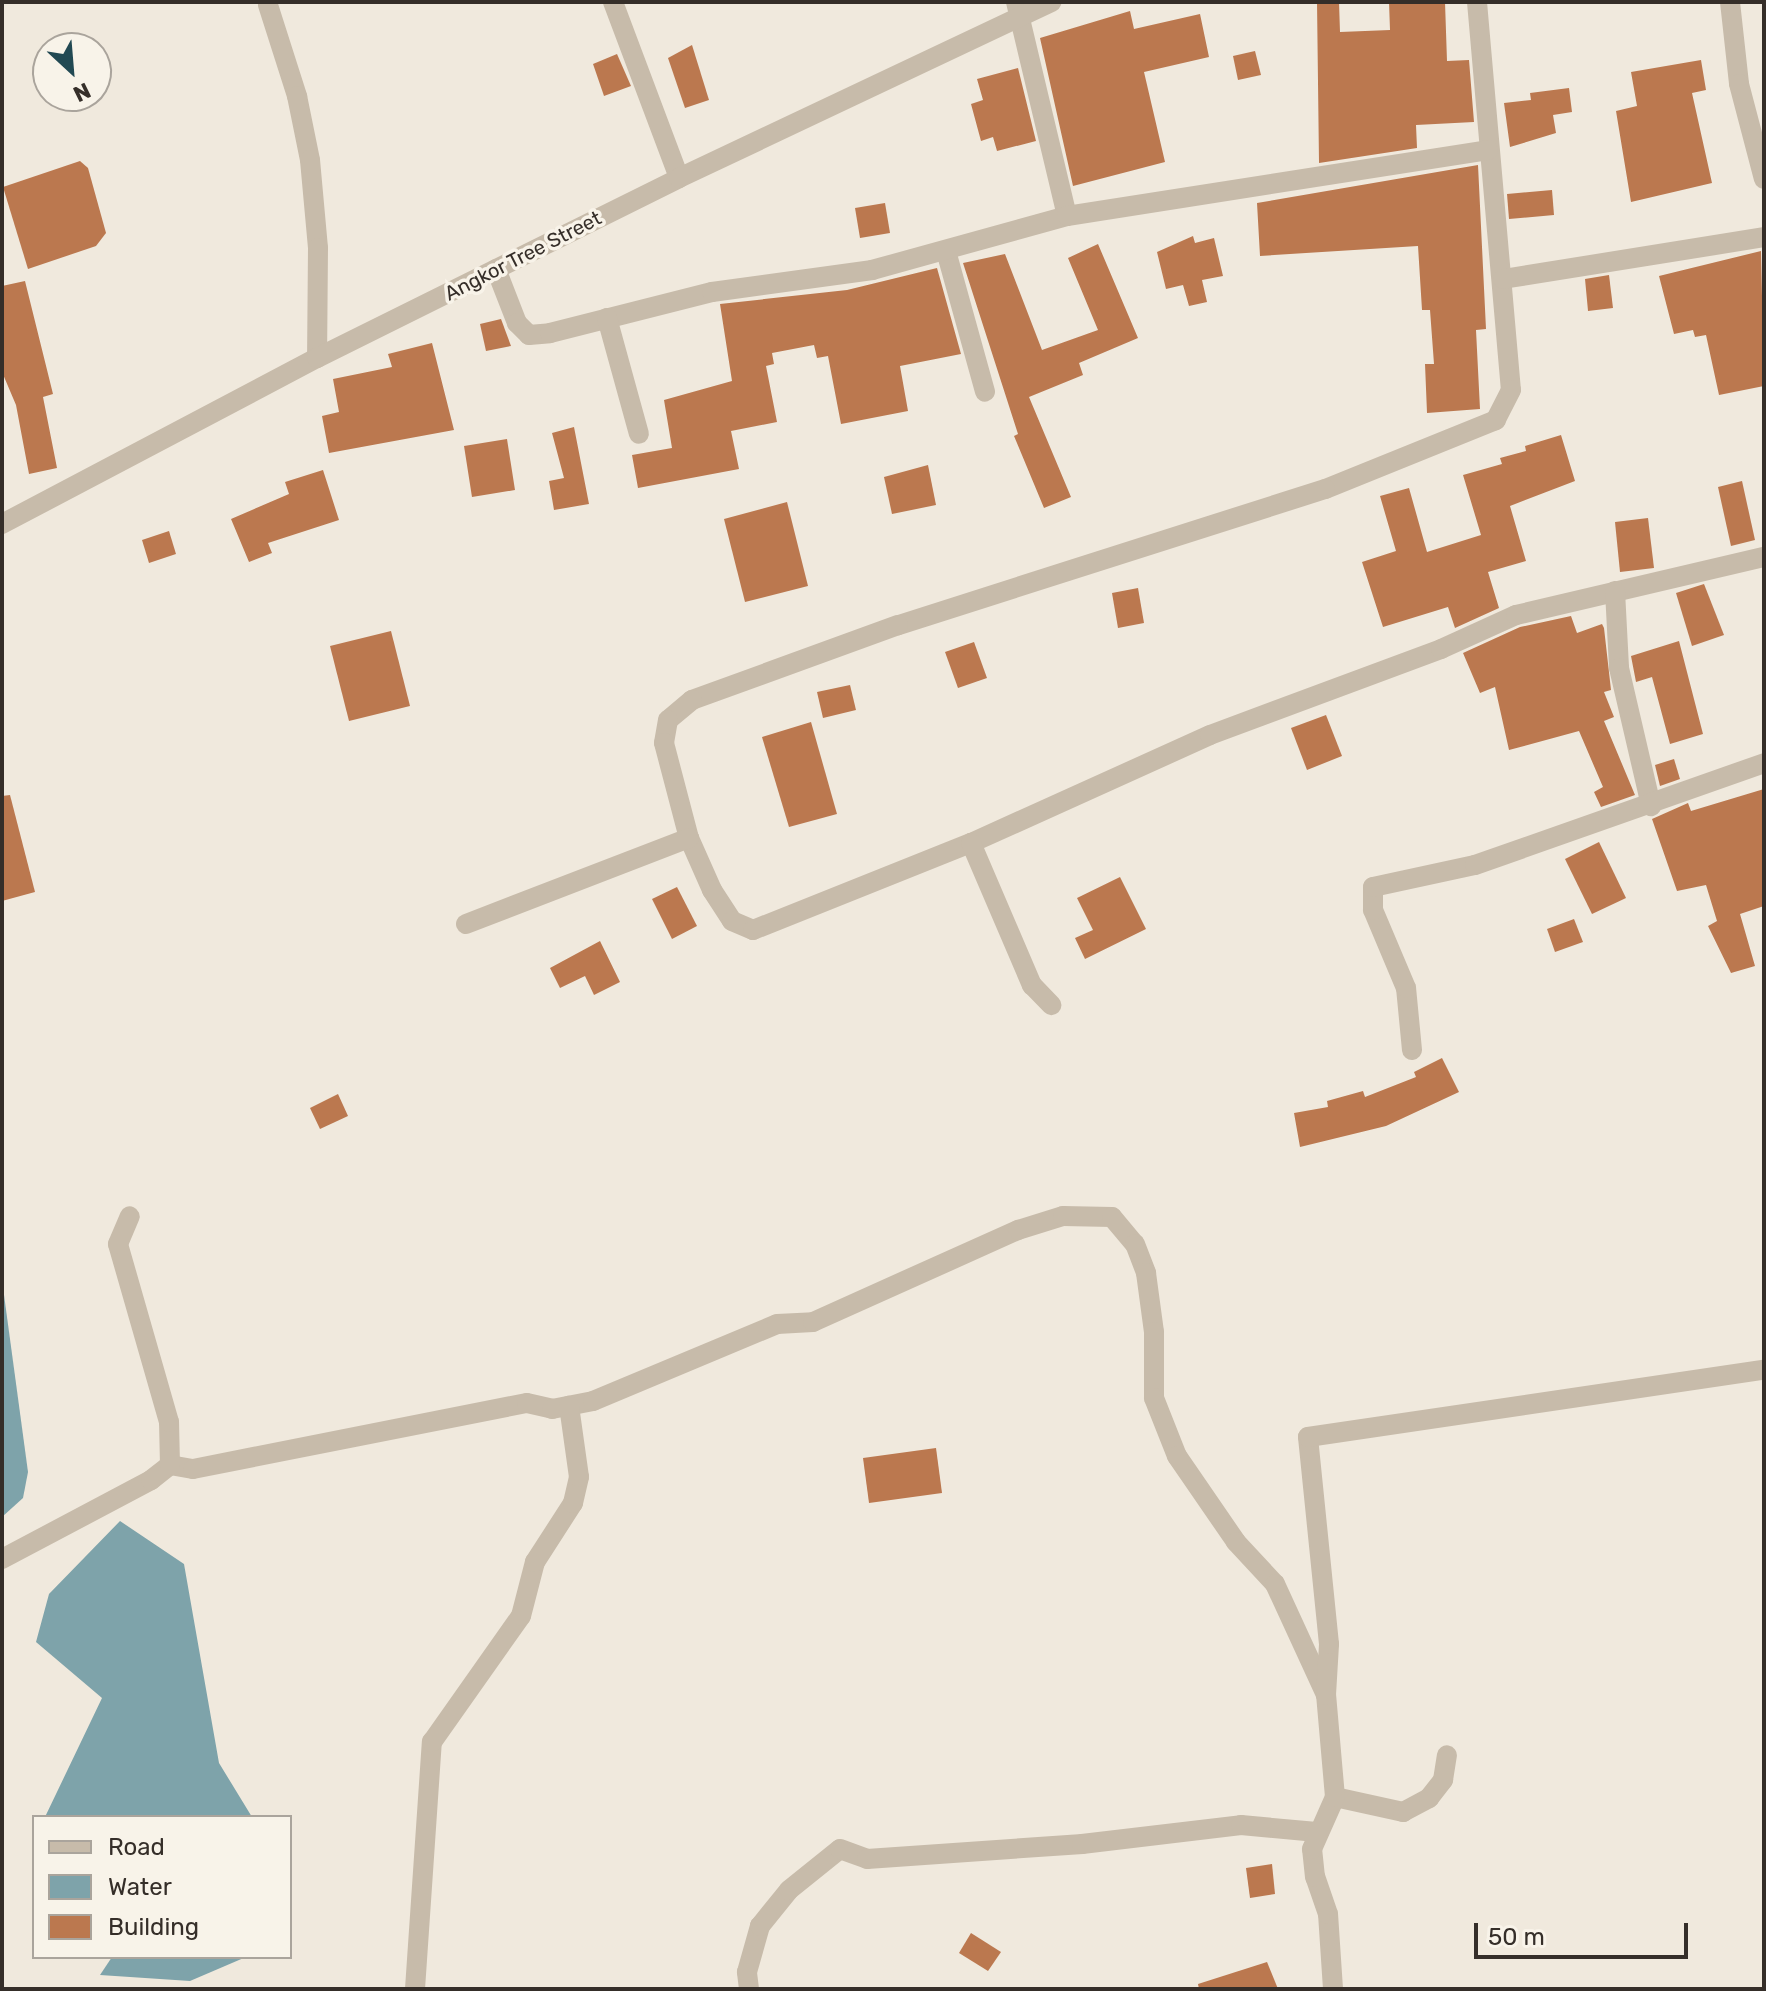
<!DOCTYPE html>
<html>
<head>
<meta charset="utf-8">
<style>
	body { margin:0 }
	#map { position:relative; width:1766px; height:1991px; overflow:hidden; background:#f0e9dd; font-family:Rubik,sans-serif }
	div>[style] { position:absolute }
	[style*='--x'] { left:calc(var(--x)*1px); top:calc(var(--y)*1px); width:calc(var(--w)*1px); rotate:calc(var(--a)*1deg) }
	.water>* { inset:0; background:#7ea3aa }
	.building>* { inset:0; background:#bb784f }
	.minor>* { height:20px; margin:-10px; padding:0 10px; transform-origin:10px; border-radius:10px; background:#c7bbaa }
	span { translate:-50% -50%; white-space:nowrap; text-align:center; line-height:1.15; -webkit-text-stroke:7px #f8f3e9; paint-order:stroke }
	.street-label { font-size:20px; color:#352e29 }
	.frame { position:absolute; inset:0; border:4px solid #352e29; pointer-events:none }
	.legend { position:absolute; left:32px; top:1815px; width:260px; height:144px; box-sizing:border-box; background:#f8f3e9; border:2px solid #aaa49c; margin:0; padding:10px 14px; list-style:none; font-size:24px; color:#352e29 }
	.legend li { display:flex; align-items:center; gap:16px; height:40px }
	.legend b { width:40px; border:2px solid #aaa49c }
	.north { position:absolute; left:32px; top:32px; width:80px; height:80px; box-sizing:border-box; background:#f8f3e9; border:2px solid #aaa49c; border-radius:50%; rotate:154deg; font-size:22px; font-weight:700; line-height:32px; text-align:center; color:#352e29 }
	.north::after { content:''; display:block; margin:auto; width:28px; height:36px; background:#224953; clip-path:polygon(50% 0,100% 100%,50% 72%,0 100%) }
	.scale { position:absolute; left:1474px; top:1923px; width:214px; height:36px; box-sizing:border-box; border:4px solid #352e29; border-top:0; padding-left:10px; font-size:24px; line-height:28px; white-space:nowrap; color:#352e29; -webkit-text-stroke:6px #f8f3e9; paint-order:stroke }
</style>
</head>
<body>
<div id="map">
	<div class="water">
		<div style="clip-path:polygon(2px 1280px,28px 1472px,23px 1498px,2px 1517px)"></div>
		<div style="clip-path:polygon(120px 1521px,184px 1564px,219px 1763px,252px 1817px,45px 1817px,102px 1698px,36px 1642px,49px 1594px)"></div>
		<div style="clip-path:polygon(112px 1957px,246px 1957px,190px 1981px,100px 1975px)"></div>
	</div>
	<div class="building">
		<div style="clip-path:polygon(1317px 2px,1339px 2px,1340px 32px,1390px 30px,1389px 2px,1445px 2px,1447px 61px,1469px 60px,1474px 122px,1416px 125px,1417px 148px,1319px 163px)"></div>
		<div style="clip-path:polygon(1130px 11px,1134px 29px,1200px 14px,1209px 57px,1144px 72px,1165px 162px,1073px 186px,1040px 38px)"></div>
		<div style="clip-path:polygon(692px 45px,709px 100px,685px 108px,668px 58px)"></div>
		<div style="clip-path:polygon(1255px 51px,1261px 75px,1238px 80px,1233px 56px)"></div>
		<div style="clip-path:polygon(617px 54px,631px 86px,604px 96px,593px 64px)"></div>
		<div style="clip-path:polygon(1701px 60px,1706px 90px,1692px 93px,1712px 183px,1631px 202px,1616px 111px,1637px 106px,1631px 72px)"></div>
		<div style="clip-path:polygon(1018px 68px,1036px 141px,997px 151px,993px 137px,981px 141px,971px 104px,983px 100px,977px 79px)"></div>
		<div style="clip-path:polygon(1569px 88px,1572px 112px,1553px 115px,1556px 133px,1510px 147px,1504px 103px,1531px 100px,1530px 93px)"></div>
		<div style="clip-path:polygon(80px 161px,88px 168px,106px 233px,96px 246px,28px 269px,3px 187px)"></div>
		<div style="clip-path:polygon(1478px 165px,1486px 329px,1476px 330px,1480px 409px,1427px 413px,1425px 364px,1434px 364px,1430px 310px,1422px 310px,1418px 246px,1260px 256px,1257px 203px)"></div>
		<div style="clip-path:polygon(1552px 190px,1554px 215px,1509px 219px,1507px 194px)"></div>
		<div style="clip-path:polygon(885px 203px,890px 233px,860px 238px,855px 208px)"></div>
		<div style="clip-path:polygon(1193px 236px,1195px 243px,1214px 238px,1223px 276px,1202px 280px,1207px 302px,1189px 306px,1183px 285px,1166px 289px,1157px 252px)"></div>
		<div style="clip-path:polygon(1098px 244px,1138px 338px,1079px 363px,1083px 375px,1029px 397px,1071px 497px,1044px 508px,1014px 436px,1018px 434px,963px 263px,1005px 254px,1042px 350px,1098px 330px,1068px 258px)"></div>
		<div style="clip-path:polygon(1761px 251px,1764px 386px,1719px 395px,1706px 335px,1695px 337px,1693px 330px,1674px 334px,1659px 276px)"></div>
		<div style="clip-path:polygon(937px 268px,961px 354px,900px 366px,908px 411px,841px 424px,828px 356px,817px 358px,814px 345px,772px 353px,774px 364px,766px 366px,777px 422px,731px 431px,739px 469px,638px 488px,632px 455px,672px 448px,664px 400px,732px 381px,720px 304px,847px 290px)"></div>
		<div style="clip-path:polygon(1609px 275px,1613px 308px,1588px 311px,1585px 279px)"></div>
		<div style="clip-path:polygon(25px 281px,53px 394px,43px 397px,57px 468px,29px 474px,16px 405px,2px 372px,2px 286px)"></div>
		<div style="clip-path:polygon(501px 319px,511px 346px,486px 351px,480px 324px)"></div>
		<div style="clip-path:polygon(432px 343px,454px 430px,329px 453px,322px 416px,339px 412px,333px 379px,392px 367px,388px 354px)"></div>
		<div style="clip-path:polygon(574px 427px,589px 504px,554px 510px,549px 481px,564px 478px,552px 433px)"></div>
		<div style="clip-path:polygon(1561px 435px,1575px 481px,1510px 506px,1526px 561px,1488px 572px,1499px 608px,1455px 628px,1448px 607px,1383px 627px,1362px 562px,1396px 551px,1380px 496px,1409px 488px,1427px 552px,1481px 535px,1463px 475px,1502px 464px,1500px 458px,1526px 451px,1525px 446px)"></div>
		<div style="clip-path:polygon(507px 439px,515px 490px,472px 497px,464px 446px)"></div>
		<div style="clip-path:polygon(928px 465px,936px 505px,892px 514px,884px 477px)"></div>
		<div style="clip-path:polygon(323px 470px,339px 520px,268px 543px,272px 553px,249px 562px,231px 519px,289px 494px,285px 482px)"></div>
		<div style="clip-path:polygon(1742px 481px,1755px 540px,1731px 546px,1718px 487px)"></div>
		<div style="clip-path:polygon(787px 502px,808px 586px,745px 602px,724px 519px)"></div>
		<div style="clip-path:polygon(1648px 518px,1654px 568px,1620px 572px,1615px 522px)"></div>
		<div style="clip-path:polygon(169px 531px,176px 554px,149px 563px,142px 540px)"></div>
		<div style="clip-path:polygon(1704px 584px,1724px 635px,1692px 646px,1676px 593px)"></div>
		<div style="clip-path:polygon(1138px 588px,1144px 623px,1118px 628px,1112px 593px)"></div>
		<div style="clip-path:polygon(1571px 616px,1577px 633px,1602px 624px,1604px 628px,1611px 690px,1604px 692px,1614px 717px,1604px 721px,1635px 795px,1601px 807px,1594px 792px,1603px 787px,1579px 731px,1509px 750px,1495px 687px,1480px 693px,1463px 653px,1520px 627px)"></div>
		<div style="clip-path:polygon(391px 631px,410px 706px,349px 721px,330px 646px)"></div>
		<div style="clip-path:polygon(1679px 641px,1703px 734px,1670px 744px,1652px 677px,1636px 682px,1631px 656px)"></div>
		<div style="clip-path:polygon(974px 642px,987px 678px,958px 688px,945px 652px)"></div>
		<div style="clip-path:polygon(850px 685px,856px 710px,823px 718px,817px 692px)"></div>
		<div style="clip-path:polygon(1326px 715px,1342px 756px,1307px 770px,1291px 728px)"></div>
		<div style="clip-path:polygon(811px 722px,837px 814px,789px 827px,762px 737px)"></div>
		<div style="clip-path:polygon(1674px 759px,1680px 779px,1660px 786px,1655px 765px)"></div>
		<div style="clip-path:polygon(1764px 789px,1764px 906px,1740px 914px,1755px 966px,1731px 973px,1708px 926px,1717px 921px,1706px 885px,1677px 891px,1652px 819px,1688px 803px,1691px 811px)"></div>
		<div style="clip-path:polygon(10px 795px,35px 892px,2px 901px,2px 796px)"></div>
		<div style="clip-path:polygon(1599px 842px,1626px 898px,1592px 914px,1565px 859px)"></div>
		<div style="clip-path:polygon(1120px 877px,1146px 929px,1085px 959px,1075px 938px,1093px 930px,1077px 898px)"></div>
		<div style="clip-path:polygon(677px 887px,697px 926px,672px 939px,652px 899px)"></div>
		<div style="clip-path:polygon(1574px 919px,1583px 942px,1555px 952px,1547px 929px)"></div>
		<div style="clip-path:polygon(600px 941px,620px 982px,594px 995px,585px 976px,560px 988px,550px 968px)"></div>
		<div style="clip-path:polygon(1442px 1058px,1459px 1092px,1386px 1126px,1300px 1147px,1294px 1113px,1328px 1107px,1327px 1101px,1363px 1091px,1365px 1097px,1416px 1077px,1414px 1072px)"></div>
		<div style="clip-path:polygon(338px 1094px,348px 1116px,320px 1129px,310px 1108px)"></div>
		<div style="clip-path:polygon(936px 1448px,942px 1493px,869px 1503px,863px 1458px)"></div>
		<div style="clip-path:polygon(1272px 1864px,1275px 1894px,1250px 1898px,1246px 1868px)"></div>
		<div style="clip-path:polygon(971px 1933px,1001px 1952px,988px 1971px,959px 1953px)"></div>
		<div style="clip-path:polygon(1267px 1962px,1278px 1989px,1199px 1989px,1198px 1984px)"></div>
	</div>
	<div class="minor">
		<div style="--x:613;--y:2;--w:188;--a:69.4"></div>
		<div style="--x:1016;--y:2;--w:220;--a:76.6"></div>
		<div style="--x:1477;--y:2;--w:389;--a:85"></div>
		<div style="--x:1511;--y:390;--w:34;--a:117"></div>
		<div style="--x:1496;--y:420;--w:184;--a:158"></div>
		<div style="--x:1325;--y:489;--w:448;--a:162.3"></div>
		<div style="--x:898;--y:625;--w:219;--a:160"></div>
		<div style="--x:692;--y:700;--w:31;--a:140"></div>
		<div style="--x:668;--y:720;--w:23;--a:100"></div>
		<div style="--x:664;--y:743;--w:98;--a:75.3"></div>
		<div style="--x:689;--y:838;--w:57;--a:66.1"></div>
		<div style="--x:712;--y:890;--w:37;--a:57"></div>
		<div style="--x:732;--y:921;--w:23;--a:23"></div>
		<div style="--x:753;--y:930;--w:235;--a:-21.8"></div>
		<div style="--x:971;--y:843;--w:262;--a:-24.3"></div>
		<div style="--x:1210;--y:735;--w:246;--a:-20.4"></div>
		<div style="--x:1441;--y:649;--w:82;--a:-24.4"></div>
		<div style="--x:1516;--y:615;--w:255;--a:-13.2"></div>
		<div style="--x:1730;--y:2;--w:82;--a:83.7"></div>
		<div style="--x:1739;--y:84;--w:98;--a:75.3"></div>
		<div style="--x:268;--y:5;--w:96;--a:72.3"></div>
		<div style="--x:297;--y:96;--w:65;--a:78.5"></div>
		<div style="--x:310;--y:160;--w:88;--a:84.8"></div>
		<div style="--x:318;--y:248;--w:110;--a:90.5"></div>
		<div style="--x:946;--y:251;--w:146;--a:74.5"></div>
		<div style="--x:496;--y:269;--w:58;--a:68.7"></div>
		<div style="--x:517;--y:323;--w:17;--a:45"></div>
		<div style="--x:529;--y:335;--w:21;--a:-5"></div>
		<div style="--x:550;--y:333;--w:167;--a:-14.2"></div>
		<div style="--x:712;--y:292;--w:162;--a:-7.8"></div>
		<div style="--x:872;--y:270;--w:202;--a:-15.5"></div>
		<div style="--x:1067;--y:216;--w:426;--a:-8.9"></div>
		<div style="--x:1503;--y:279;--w:264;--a:-9.1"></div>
		<div style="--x:607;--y:318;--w:120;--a:74.6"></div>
		<div style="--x:2;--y:524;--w:356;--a:-27.8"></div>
		<div style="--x:317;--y:358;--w:404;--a:-26.4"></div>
		<div style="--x:679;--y:178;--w:412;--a:-25.3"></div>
		<div style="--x:1615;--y:591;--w:77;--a:87"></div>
		<div style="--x:1619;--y:668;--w:142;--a:76.9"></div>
		<div style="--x:971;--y:843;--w:155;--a:66.8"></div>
		<div style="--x:1032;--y:985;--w:28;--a:46"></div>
		<div style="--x:466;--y:924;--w:239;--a:-21.1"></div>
		<div style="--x:1412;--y:1050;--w:62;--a:-95.5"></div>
		<div style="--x:1406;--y:988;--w:85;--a:-112.9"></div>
		<div style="--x:1373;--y:910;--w:23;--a:-90"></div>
		<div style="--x:1373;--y:887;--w:104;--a:-12.2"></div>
		<div style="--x:1475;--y:865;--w:306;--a:-19.4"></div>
		<div style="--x:170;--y:1465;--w:23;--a:10"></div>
		<div style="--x:193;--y:1469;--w:340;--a:-11.2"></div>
		<div style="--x:527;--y:1403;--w:26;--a:13"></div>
		<div style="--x:552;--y:1409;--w:42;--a:-11"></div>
		<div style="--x:593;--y:1401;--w:199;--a:-22.7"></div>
		<div style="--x:777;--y:1324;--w:36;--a:-3"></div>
		<div style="--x:813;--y:1322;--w:225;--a:-24.2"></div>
		<div style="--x:1018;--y:1230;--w:47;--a:-17.3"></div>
		<div style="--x:1063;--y:1216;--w:49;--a:1.2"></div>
		<div style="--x:1112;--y:1217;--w:35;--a:50"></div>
		<div style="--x:1135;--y:1244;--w:31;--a:69"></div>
		<div style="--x:1146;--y:1273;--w:60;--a:82.3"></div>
		<div style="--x:1154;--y:1332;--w:66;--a:90"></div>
		<div style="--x:1154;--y:1398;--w:62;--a:68.4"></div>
		<div style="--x:1177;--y:1456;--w:104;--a:55.5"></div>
		<div style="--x:1236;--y:1542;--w:57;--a:47.1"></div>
		<div style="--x:1275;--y:1584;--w:122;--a:65.3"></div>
		<div style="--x:2;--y:1559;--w:169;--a:-27.9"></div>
		<div style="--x:151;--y:1480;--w:24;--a:-38"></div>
		<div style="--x:170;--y:1465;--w:43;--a:-91.3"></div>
		<div style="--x:169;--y:1422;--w:185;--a:-106"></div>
		<div style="--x:118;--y:1244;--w:30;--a:-67"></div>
		<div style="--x:1335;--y:1797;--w:70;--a:12.4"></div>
		<div style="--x:1403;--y:1812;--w:30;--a:-28"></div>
		<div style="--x:1429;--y:1798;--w:23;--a:-52"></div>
		<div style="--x:1443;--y:1780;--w:25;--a:-81"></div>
		<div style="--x:415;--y:1989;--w:248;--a:-86.1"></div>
		<div style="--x:432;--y:1742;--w:154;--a:-54.8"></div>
		<div style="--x:521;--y:1616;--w:56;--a:-75.5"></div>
		<div style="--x:535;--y:1562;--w:70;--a:-57.2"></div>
		<div style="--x:573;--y:1503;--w:27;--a:-77"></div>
		<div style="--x:579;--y:1477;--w:72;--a:-98"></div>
		<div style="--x:749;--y:1989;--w:17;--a:-97"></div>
		<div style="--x:747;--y:1972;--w:48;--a:-74.2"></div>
		<div style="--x:760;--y:1926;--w:46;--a:-51.1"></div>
		<div style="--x:789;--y:1890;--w:65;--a:-38.8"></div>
		<div style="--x:840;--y:1849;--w:29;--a:20"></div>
		<div style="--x:867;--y:1859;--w:216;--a:-4"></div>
		<div style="--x:1082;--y:1844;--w:160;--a:-6.8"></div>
		<div style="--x:1241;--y:1825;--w:76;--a:5.3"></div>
		<div style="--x:1333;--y:1989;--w:75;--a:-93.8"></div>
		<div style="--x:1328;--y:1914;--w:39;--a:-109"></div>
		<div style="--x:1315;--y:1877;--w:28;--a:-96"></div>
		<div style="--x:1312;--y:1849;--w:57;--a:-66.1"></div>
		<div style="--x:1335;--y:1797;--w:102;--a:-95"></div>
		<div style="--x:1326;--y:1695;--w:51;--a:-86.6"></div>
		<div style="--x:1329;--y:1644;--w:208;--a:-95.8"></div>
		<div style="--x:1308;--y:1437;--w:461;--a:-8.4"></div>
	</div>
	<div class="street-label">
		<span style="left:523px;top:256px;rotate:-27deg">Angkor Tree Street</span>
	</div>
	<div class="frame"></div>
	<ul class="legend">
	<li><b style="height:10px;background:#c7bbaa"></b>Road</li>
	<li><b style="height:22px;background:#7ea3aa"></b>Water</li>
	<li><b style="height:22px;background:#bb784f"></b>Building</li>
	</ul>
	<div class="north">N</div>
	<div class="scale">50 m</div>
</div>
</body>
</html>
